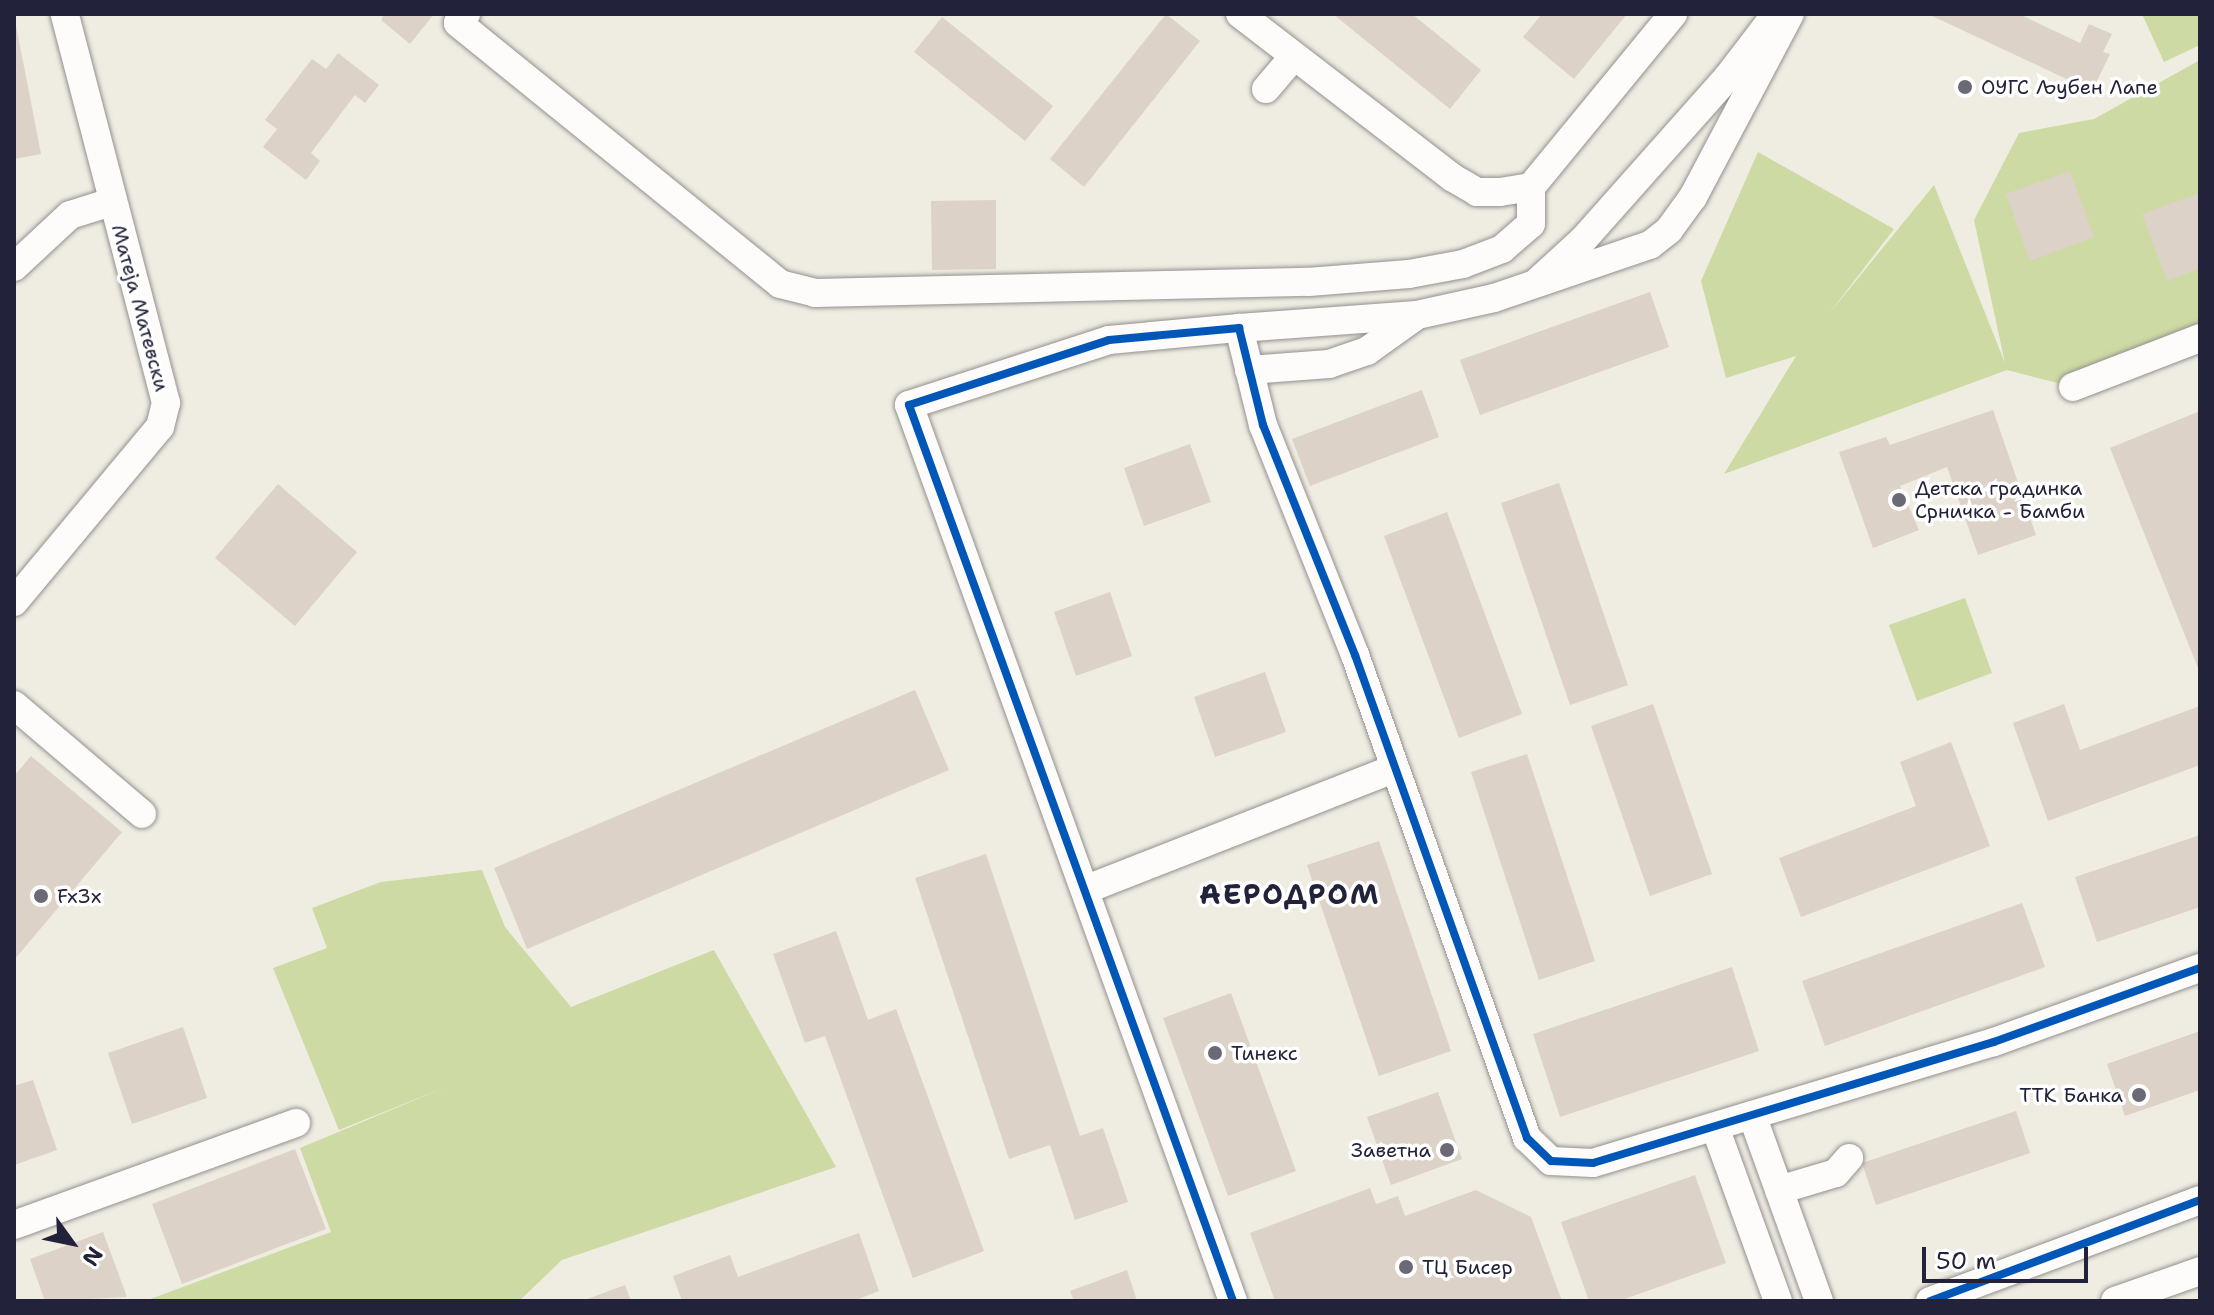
<!DOCTYPE html>
<html>
<head>
<meta charset="utf-8">
<style>
	body { margin:0 }
	#map { position:relative; width:2214px; height:1315px; overflow:hidden; background:#efece2; font-family:"Shantell Sans",sans-serif }
	div>[style] { position:absolute }
	[style*='--x'] { left:calc(var(--x)*1px); top:calc(var(--y)*1px); width:calc(var(--w)*1px); rotate:calc(var(--a)*1deg) }
	.green>* { inset:0; background:#cedaa3 }
	.building>* { inset:0; background:#ddd2c7 }
	.roads { filter:drop-shadow(0 0 2px #939190) drop-shadow(0 0 2px #939190) }
	.minor>* { height:28px; margin:-14px; padding:0 14px; transform-origin:14px; border-radius:14px; background:#fdfcfb }
	.cycleway>* { height:8px; margin:-4px; padding:0 4px; transform-origin:4px; border-radius:4px; background:#0057b8 }
	.dots>* { width:22px; height:22px; translate:-50% -50%; box-sizing:border-box; border:4px solid #fff; border-radius:50% }
	span { translate:-50% -50%; white-space:nowrap; text-align:center; line-height:1.15; -webkit-text-stroke:7px #fff; paint-order:stroke }
	.poi-label { font-size:20px; color:#22223b }
	.left { translate:0 -50%; text-align:left }
	.right { translate:-100% -50%; text-align:right }
	.street-label { font-size:20px; color:#22223b }
	.district-label { font-size:28px; color:#22223b; font-weight:700; letter-spacing:2px }
	.frame { position:absolute; inset:0; border:16px solid #22223b; pointer-events:none }
	.north { position:absolute; left:32px; top:1203px; width:80px; height:80px; -webkit-text-stroke:6px #fff; paint-order:stroke; rotate:123deg; font-size:22px; font-weight:700; line-height:32px; text-align:center; color:#22223b }
	.north::after { content:''; display:block; margin:auto; width:28px; height:36px; background:#22223b; clip-path:polygon(50% 0,100% 100%,50% 72%,0 100%) }
	.scale { position:absolute; left:1922px; top:1247px; width:166px; height:36px; box-sizing:border-box; border:4px solid #22223b; border-top:0; padding-left:10px; font-size:24px; line-height:28px; white-space:nowrap; color:#22223b; -webkit-text-stroke:6px #fff; paint-order:stroke }
</style>
</head>
<body>
<div id="map">
	<div class="green">
		<div style="clip-path:polygon(2142px 14px,2200px 14px,2200px 45px,2164px 62px)"></div>
		<div style="clip-path:polygon(2200px 60px,2200px 338px,2073px 387px,2007px 370px,1724px 474px,1796px 356px,1726px 378px,1701px 281px,1758px 152px,1894px 229px,1828px 315px,1934px 185px,2005px 363px,1974px 220px,2019px 133px,2094px 119px)"></div>
		<div style="clip-path:polygon(1965px 598px,1992px 673px,1917px 701px,1889px 625px)"></div>
		<div style="clip-path:polygon(482px 870px,505px 927px,571px 1007px,714px 950px,836px 1167px,562px 1260px,519px 1301px,145px 1301px,331px 1232px,300px 1148px,446px 1087px,339px 1130px,273px 968px,327px 948px,312px 908px,381px 882px)"></div>
	</div>
	<div class="building">
		<div style="clip-path:polygon(385px 14px,434px 14px,410px 44px,381px 20px)"></div>
		<div style="clip-path:polygon(1166px 14px,1200px 41px,1084px 187px,1050px 159px)"></div>
		<div style="clip-path:polygon(1333px 14px,1412px 14px,1481px 70px,1450px 109px)"></div>
		<div style="clip-path:polygon(1542px 14px,1627px 14px,1574px 79px,1523px 37px)"></div>
		<div style="clip-path:polygon(1928px 14px,2019px 14px,2080px 43px,2089px 24px,2112px 34px,2103px 52px,2110px 54px,2092px 91px)"></div>
		<div style="clip-path:polygon(14px 15px,41px 154px,14px 159px)"></div>
		<div style="clip-path:polygon(942px 17px,1053px 106px,1025px 141px,914px 52px)"></div>
		<div style="clip-path:polygon(338px 53px,379px 85px,365px 103px,355px 95px,311px 153px,320px 161px,306px 180px,263px 147px,277px 129px,265px 120px,312px 59px,326px 69px)"></div>
		<div style="clip-path:polygon(2070px 171px,2094px 237px,2030px 261px,2006px 194px)"></div>
		<div style="clip-path:polygon(2200px 193px,2200px 268px,2167px 281px,2142px 214px)"></div>
		<div style="clip-path:polygon(996px 200px,996px 269px,932px 270px,931px 201px)"></div>
		<div style="clip-path:polygon(1650px 292px,1669px 347px,1480px 415px,1460px 360px)"></div>
		<div style="clip-path:polygon(1422px 390px,1439px 437px,1310px 486px,1292px 439px)"></div>
		<div style="clip-path:polygon(1993px 410px,2036px 535px,1978px 555px,1947px 467px,1900px 486px,1919px 530px,1873px 548px,1839px 452px,1886px 437px,1890px 445px)"></div>
		<div style="clip-path:polygon(2200px 411px,2200px 673px,2110px 448px)"></div>
		<div style="clip-path:polygon(1190px 444px,1211px 502px,1144px 526px,1124px 468px)"></div>
		<div style="clip-path:polygon(1559px 483px,1628px 685px,1570px 705px,1501px 503px)"></div>
		<div style="clip-path:polygon(278px 484px,357px 552px,295px 626px,215px 558px)"></div>
		<div style="clip-path:polygon(1447px 512px,1522px 714px,1459px 738px,1384px 536px)"></div>
		<div style="clip-path:polygon(1110px 592px,1132px 656px,1076px 676px,1054px 612px)"></div>
		<div style="clip-path:polygon(1265px 672px,1286px 732px,1215px 757px,1194px 697px)"></div>
		<div style="clip-path:polygon(915px 690px,949px 770px,527px 949px,494px 868px)"></div>
		<div style="clip-path:polygon(1653px 704px,1712px 874px,1650px 896px,1591px 726px)"></div>
		<div style="clip-path:polygon(2064px 704px,2080px 750px,2200px 706px,2200px 765px,2048px 821px,2013px 723px)"></div>
		<div style="clip-path:polygon(1951px 742px,1990px 846px,1801px 917px,1779px 858px,1916px 806px,1900px 762px)"></div>
		<div style="clip-path:polygon(1527px 754px,1595px 961px,1539px 980px,1471px 772px)"></div>
		<div style="clip-path:polygon(31px 756px,122px 832px,14px 960px,14px 776px)"></div>
		<div style="clip-path:polygon(2200px 835px,2200px 907px,2097px 942px,2075px 877px)"></div>
		<div style="clip-path:polygon(1379px 841px,1451px 1051px,1379px 1076px,1307px 865px)"></div>
		<div style="clip-path:polygon(986px 854px,1080px 1136px,1103px 1128px,1128px 1202px,1075px 1220px,1050px 1145px,1009px 1159px,915px 878px)"></div>
		<div style="clip-path:polygon(2022px 903px,2045px 967px,1825px 1046px,1802px 981px)"></div>
		<div style="clip-path:polygon(836px 931px,868px 1020px,896px 1009px,984px 1251px,913px 1278px,825px 1036px,805px 1043px,773px 954px)"></div>
		<div style="clip-path:polygon(1732px 967px,1759px 1051px,1560px 1117px,1533px 1034px)"></div>
		<div style="clip-path:polygon(1231px 993px,1296px 1171px,1228px 1196px,1163px 1018px)"></div>
		<div style="clip-path:polygon(183px 1027px,207px 1098px,132px 1124px,108px 1053px)"></div>
		<div style="clip-path:polygon(2200px 1031px,2200px 1090px,2125px 1116px,2107px 1064px)"></div>
		<div style="clip-path:polygon(33px 1080px,57px 1150px,14px 1165px,14px 1086px)"></div>
		<div style="clip-path:polygon(1438px 1092px,1462px 1159px,1391px 1185px,1367px 1117px)"></div>
		<div style="clip-path:polygon(2016px 1111px,2030px 1153px,1876px 1205px,1862px 1163px)"></div>
		<div style="clip-path:polygon(295px 1149px,326px 1229px,182px 1284px,152px 1204px)"></div>
		<div style="clip-path:polygon(1695px 1175px,1726px 1263px,1619px 1301px,1589px 1301px,1561px 1222px)"></div>
		<div style="clip-path:polygon(1370px 1188px,1376px 1204px,1398px 1196px,1405px 1216px,1476px 1190px,1531px 1217px,1562px 1301px,1275px 1301px,1250px 1233px)"></div>
		<div style="clip-path:polygon(103px 1232px,127px 1297px,45px 1301px,30px 1259px)"></div>
		<div style="clip-path:polygon(859px 1233px,879px 1291px,853px 1301px,682px 1301px,673px 1276px,730px 1255px,738px 1277px)"></div>
		<div style="clip-path:polygon(1127px 1270px,1137px 1301px,1074px 1301px,1070px 1291px)"></div>
		<div style="clip-path:polygon(625px 1285px,631px 1301px,582px 1301px)"></div>
	</div>
	<div class="roads">
		<div class="minor">
			<div style="--x:466;--y:14;--w:12;--a:132"></div>
			<div style="--x:458;--y:23;--w:414;--a:39"></div>
			<div style="--x:780;--y:284;--w:36;--a:14"></div>
			<div style="--x:815;--y:293;--w:494;--a:-1.3"></div>
			<div style="--x:1309;--y:282;--w:100;--a:-4.6"></div>
			<div style="--x:1409;--y:274;--w:55;--a:-10.5"></div>
			<div style="--x:1463;--y:264;--w:42;--a:-21"></div>
			<div style="--x:1502;--y:249;--w:38;--a:-41"></div>
			<div style="--x:1531;--y:224;--w:37;--a:-90"></div>
			<div style="--x:1240;--y:14;--w:269;--a:37.6"></div>
			<div style="--x:1453;--y:178;--w:28;--a:30"></div>
			<div style="--x:1477;--y:192;--w:23;--a:0"></div>
			<div style="--x:1500;--y:192;--w:31;--a:-9"></div>
			<div style="--x:1531;--y:187;--w:224;--a:-50.6"></div>
			<div style="--x:1266;--y:89;--w:43;--a:-49.7"></div>
			<div style="--x:14;--y:267;--w:76;--a:-42.9"></div>
			<div style="--x:70;--y:215;--w:44;--a:-17.2"></div>
			<div style="--x:1538;--y:281;--w:61;--a:-42.3"></div>
			<div style="--x:1583;--y:240;--w:217;--a:-48.4"></div>
			<div style="--x:1727;--y:78;--w:81;--a:-52.6"></div>
			<div style="--x:1239;--y:328;--w:178;--a:-4.2"></div>
			<div style="--x:1417;--y:315;--w:79;--a:-12.4"></div>
			<div style="--x:1494;--y:298;--w:165;--a:-18.8"></div>
			<div style="--x:1650;--y:245;--w:24;--a:-38"></div>
			<div style="--x:1669;--y:230;--w:41;--a:-54"></div>
			<div style="--x:1693;--y:197;--w:207;--a:-62.1"></div>
			<div style="--x:1249;--y:370;--w:80;--a:-4.3"></div>
			<div style="--x:1329;--y:364;--w:40;--a:-18.9"></div>
			<div style="--x:1367;--y:351;--w:60;--a:-35.5"></div>
			<div style="--x:2073;--y:387;--w:136;--a:-21.1"></div>
			<div style="--x:14;--y:602;--w:228;--a:-50.2"></div>
			<div style="--x:160;--y:427;--w:25;--a:-76"></div>
			<div style="--x:166;--y:403;--w:402;--a:-104.6"></div>
			<div style="--x:14;--y:705;--w:168;--a:40.4"></div>
			<div style="--x:1087;--y:889;--w:329;--a:-21.4"></div>
			<div style="--x:1752;--y:1115;--w:198;--a:70.2"></div>
			<div style="--x:1715;--y:1127;--w:185;--a:70.1"></div>
			<div style="--x:1779;--y:1190;--w:59;--a:-16.6"></div>
			<div style="--x:1836;--y:1173;--w:20;--a:-49"></div>
			<div style="--x:14;--y:1225;--w:300;--a:-19.9"></div>
			<div style="--x:1233;--y:1301;--w:953;--a:-109.88"></div>
			<div style="--x:909;--y:405;--w:210;--a:-18"></div>
			<div style="--x:1109;--y:340;--w:131;--a:-5.3"></div>
			<div style="--x:1239;--y:328;--w:100;--a:76.1"></div>
			<div style="--x:1263;--y:425;--w:248;--a:68.2"></div>
			<div style="--x:1355;--y:655;--w:513;--a:70.4"></div>
			<div style="--x:1527;--y:1138;--w:33;--a:44"></div>
			<div style="--x:1551;--y:1161;--w:42;--a:2.7"></div>
			<div style="--x:1593;--y:1163;--w:419;--a:-16.8"></div>
			<div style="--x:1994;--y:1042;--w:219;--a:-19.8"></div>
			<div style="--x:1930;--y:1301;--w:288;--a:-20.5"></div>
			<div style="--x:2115;--y:1301;--w:90;--a:-19.4"></div>
		</div>
	</div>
	<div class="cycleway">
		<div style="--x:1233;--y:1301;--w:953;--a:-109.88"></div>
		<div style="--x:909;--y:405;--w:210;--a:-18"></div>
		<div style="--x:1109;--y:340;--w:131;--a:-5.3"></div>
		<div style="--x:1239;--y:328;--w:100;--a:76.1"></div>
		<div style="--x:1263;--y:425;--w:248;--a:68.2"></div>
		<div style="--x:1355;--y:655;--w:513;--a:70.4"></div>
		<div style="--x:1527;--y:1138;--w:33;--a:44"></div>
		<div style="--x:1551;--y:1161;--w:42;--a:2.7"></div>
		<div style="--x:1593;--y:1163;--w:419;--a:-16.8"></div>
		<div style="--x:1994;--y:1042;--w:219;--a:-19.8"></div>
		<div style="--x:1930;--y:1301;--w:288;--a:-20.5"></div>
	</div>
	<div class="dots">
		<div style="left:1965px;top:87px;background:#6a6975"></div>
		<div style="left:1899px;top:500px;background:#6a6975"></div>
		<div style="left:41px;top:896px;background:#6a6975"></div>
		<div style="left:1215px;top:1053px;background:#6a6975"></div>
		<div style="left:2139px;top:1095px;background:#6a6975"></div>
		<div style="left:1447px;top:1150px;background:#6a6975"></div>
		<div style="left:1406px;top:1267px;background:#6a6975"></div>
	</div>
	<div class="poi-label">
		<span class="left" style="left:1981px;top:87px">ОУГС Љубен Лапе</span>
		<span class="left" style="left:1915px;top:500px">Детска градинка<br>Срничка - Бамби</span>
		<span class="left" style="left:57px;top:896px">Fx3x</span>
		<span class="left" style="left:1231px;top:1053px">Тинекс</span>
		<span class="right" style="left:2123px;top:1095px">ТТК Банка</span>
		<span class="right" style="left:1431px;top:1150px">Заветна</span>
		<span class="left" style="left:1422px;top:1267px">ТЦ Бисер</span>
	</div>
	<div class="street-label">
		<span style="left:140px;top:308px;rotate:75deg">Матеја Матевски</span>
	</div>
	<div class="district-label">
		<span style="left:1290px;top:894px">АЕРОДРОМ</span>
	</div>
	<div class="frame"></div>
	<div class="north">N</div>
	<div class="scale">50 m</div>
</div>
</body>
</html>
